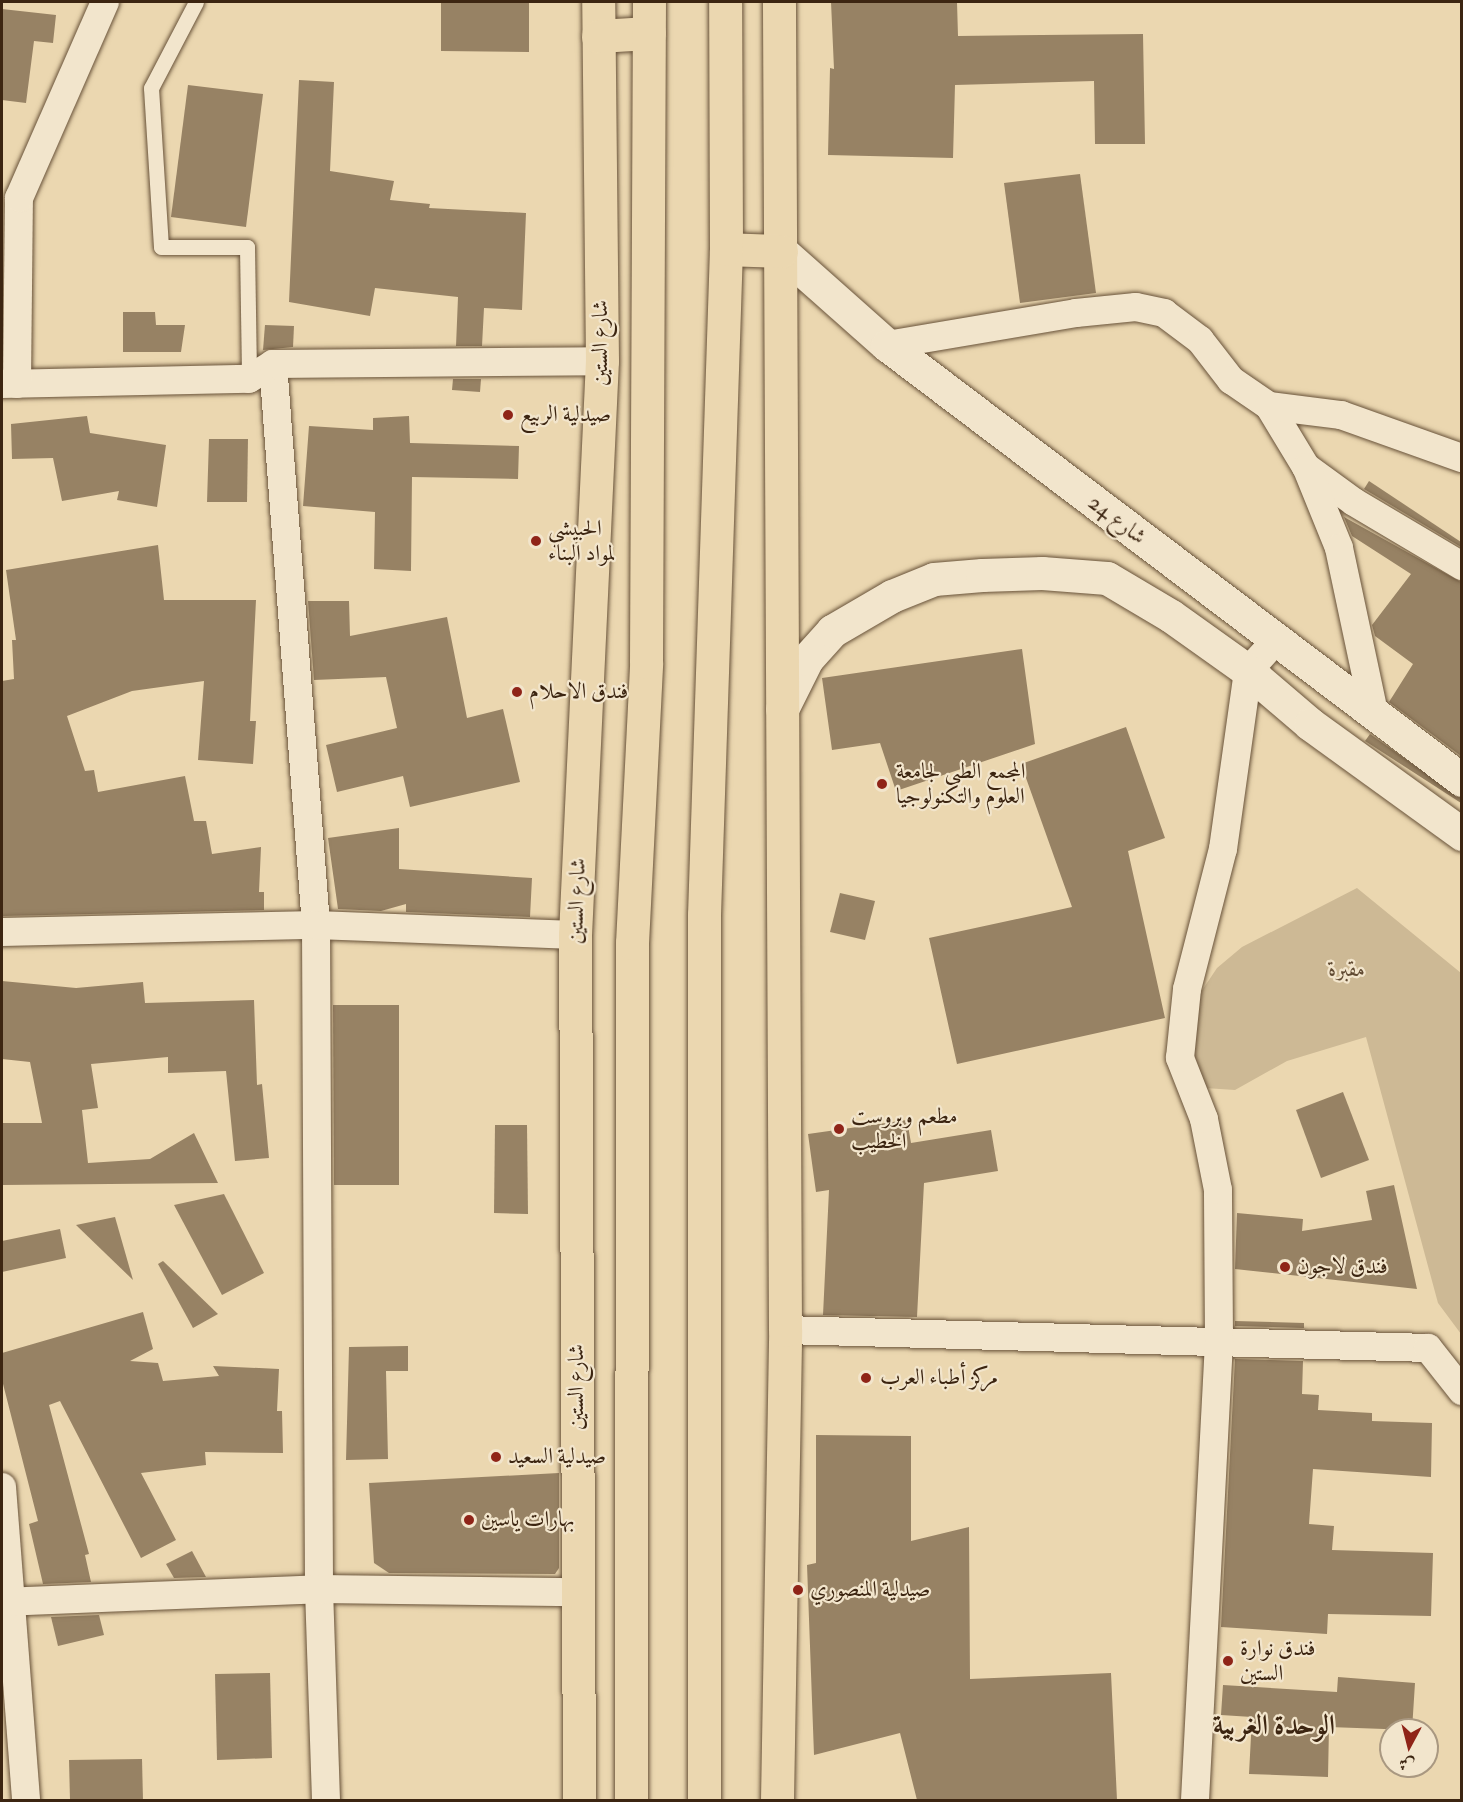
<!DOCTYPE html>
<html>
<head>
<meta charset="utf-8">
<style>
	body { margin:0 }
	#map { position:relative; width:1463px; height:1802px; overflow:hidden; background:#ebd7b0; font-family:"IM FELL Double Pica",Amiri,serif }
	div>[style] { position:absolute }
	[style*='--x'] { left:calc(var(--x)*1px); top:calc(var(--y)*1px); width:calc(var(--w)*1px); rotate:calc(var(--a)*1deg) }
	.green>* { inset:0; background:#cdb995 }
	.building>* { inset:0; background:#978264 }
	.roads { filter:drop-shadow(0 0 2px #685239) drop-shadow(0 0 2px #685239) }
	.service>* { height:15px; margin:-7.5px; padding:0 7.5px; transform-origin:7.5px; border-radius:7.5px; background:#f2e5cc }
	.minor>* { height:28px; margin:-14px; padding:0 14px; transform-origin:14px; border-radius:14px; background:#f2e5cc }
	.tertiary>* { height:33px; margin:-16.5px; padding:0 16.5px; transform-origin:16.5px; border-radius:16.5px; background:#f2e5cc }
	.primary>* { height:33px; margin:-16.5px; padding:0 16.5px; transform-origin:16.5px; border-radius:16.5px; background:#ebd7b0 }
	.trunk>* { height:33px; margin:-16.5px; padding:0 16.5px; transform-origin:16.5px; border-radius:16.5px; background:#ebd7b0 }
	.dots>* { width:16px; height:16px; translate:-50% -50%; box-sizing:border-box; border:3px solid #f2e5cc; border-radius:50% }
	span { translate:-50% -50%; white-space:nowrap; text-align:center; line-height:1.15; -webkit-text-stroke:4.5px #f2e5cc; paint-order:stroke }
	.street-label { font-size:22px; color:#3c2511 }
	.poi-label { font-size:22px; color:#3c2511 }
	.left { translate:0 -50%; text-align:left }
	.park-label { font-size:22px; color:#604a32; font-style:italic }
	.district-label { font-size:28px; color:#3c2511; font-weight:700 }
	.frame { position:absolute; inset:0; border:3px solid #3c2511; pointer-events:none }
	.north { position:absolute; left:1379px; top:1718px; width:60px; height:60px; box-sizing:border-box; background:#f2e5cc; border:2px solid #a99881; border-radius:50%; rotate:187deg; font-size:16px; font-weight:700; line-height:24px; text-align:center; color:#3c2511 }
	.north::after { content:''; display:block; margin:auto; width:21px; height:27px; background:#8f2418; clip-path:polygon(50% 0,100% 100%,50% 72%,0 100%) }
</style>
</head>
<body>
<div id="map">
	<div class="green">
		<div style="clip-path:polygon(1357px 888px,1461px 973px,1461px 1334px,1438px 1303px,1366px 1037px,1287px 1061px,1235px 1090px,1205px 1088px,1189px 1038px,1197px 998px,1217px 968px,1242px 947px)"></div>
	</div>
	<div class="building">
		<div style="clip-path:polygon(441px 2px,529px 2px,529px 52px,441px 51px)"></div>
		<div style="clip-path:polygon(831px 2px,957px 2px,958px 36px,1143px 34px,1145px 144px,1095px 144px,1094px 81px,955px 85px,953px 158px,828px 155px,830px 68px,834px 69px)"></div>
		<div style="clip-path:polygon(2px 9px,56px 15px,53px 43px,34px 41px,26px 103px,2px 100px)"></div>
		<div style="clip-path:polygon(299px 80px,334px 82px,330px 171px,394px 181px,390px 200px,430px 204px,429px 208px,526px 213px,522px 310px,484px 308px,482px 346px,456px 346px,458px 297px,375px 288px,370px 316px,289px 302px)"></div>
		<div style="clip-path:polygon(188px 85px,263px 94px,246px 227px,171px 217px)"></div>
		<div style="clip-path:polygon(1080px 174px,1096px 293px,1020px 303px,1004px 183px)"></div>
		<div style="clip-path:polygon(123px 312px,155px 312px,156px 325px,185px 325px,181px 352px,123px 352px)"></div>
		<div style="clip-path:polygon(265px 325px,294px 326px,293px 347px,263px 350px)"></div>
		<div style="clip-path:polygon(453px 379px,481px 379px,480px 392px,452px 390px)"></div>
		<div style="clip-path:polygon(87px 416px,90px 433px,166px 445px,157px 507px,117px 500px,119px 491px,62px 501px,53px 458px,12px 459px,11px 424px)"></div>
		<div style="clip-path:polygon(409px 416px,410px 443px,519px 446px,518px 479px,412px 477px,411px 571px,374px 569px,375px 512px,303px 506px,309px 426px,373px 430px,373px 418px)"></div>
		<div style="clip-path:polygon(209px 439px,248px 439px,247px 502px,207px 502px)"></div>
		<div style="clip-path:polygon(1369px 481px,1461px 542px,1461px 547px,1364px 489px)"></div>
		<div style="clip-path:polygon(1344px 517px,1461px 582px,1461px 756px,1389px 702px,1413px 664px,1375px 636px,1372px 625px,1411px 574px,1352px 536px)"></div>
		<div style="clip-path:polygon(158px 545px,164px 600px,256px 600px,250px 721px,256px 721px,253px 764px,198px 760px,204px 681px,132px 691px,67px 716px,85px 771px,94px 770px,98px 792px,185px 776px,194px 821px,206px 821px,212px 854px,261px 847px,259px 892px,264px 892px,264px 910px,2px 916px,2px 681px,14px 679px,12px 640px,16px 640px,6px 570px)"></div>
		<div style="clip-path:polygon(308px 601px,349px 601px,350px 636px,447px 617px,467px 718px,503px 709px,520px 782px,410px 807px,403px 776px,337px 792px,326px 745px,397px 728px,386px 677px,314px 680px)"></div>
		<div style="clip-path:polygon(1022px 649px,1035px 744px,896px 791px,880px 743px,832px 750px,822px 678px)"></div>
		<div style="clip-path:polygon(1126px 727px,1165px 838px,1128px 851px,1165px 1018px,957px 1064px,929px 938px,1072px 907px,1021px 764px)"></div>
		<div style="clip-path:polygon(1370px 734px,1461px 798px,1461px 803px,1365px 741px)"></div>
		<div style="clip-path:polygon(399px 828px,399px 869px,532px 878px,530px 917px,406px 912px,406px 904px,381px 911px,338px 909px,328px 838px)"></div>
		<div style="clip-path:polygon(840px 893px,875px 901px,865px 940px,830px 932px)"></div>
		<div style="clip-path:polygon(2px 981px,76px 988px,143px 982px,145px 1003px,254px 1000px,257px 1085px,262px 1084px,269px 1158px,235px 1161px,226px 1071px,168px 1073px,168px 1057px,91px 1064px,98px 1108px,82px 1110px,88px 1163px,150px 1159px,194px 1133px,218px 1183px,2px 1185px,2px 1123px,42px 1123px,30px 1062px,2px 1059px)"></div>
		<div style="clip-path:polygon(333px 1005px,399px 1005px,399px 1185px,334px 1185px)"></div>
		<div style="clip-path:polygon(1343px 1092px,1369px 1160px,1321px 1178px,1296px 1110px)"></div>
		<div style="clip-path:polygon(907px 1120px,911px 1143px,991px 1130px,998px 1171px,924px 1183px,917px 1317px,823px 1315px,829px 1190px,816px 1192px,808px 1134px)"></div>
		<div style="clip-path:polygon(495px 1125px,527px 1125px,528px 1214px,494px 1213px)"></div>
		<div style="clip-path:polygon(1394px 1185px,1417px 1289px,1235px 1269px,1237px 1213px,1303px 1219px,1302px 1231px,1372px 1220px,1366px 1191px)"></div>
		<div style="clip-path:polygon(224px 1194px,264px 1273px,222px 1295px,174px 1205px)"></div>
		<div style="clip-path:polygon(115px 1217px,133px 1280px,76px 1225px)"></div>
		<div style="clip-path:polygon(60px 1229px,66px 1258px,2px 1272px,2px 1241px)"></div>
		<div style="clip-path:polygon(163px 1261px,218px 1314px,193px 1328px,158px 1264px)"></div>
		<div style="clip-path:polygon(143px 1312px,153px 1349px,130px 1361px,158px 1363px,163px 1381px,219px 1376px,213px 1366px,279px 1369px,277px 1411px,282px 1411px,283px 1453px,205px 1452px,206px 1465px,141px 1473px,176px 1540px,141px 1558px,60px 1401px,49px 1405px,89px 1554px,85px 1555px,91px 1582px,43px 1584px,29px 1524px,38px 1521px,2px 1380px,2px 1353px)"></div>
		<div style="clip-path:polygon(1235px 1321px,1304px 1323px,1304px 1328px,1235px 1326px)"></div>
		<div style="clip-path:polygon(408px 1346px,408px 1371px,386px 1371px,388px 1459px,346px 1460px,349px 1347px)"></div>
		<div style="clip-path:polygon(1235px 1359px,1303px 1361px,1302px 1394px,1319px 1395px,1318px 1410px,1372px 1413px,1372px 1421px,1432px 1423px,1431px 1477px,1313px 1469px,1309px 1524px,1334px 1526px,1332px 1550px,1433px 1553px,1431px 1616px,1328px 1614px,1327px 1634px,1221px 1627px)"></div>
		<div style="clip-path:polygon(816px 1435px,911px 1436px,911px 1541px,969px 1527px,970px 1679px,1111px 1673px,1117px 1800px,917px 1800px,900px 1733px,814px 1755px,807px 1565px,816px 1563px)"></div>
		<div style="clip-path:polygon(559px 1473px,559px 1568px,555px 1574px,389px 1573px,374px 1563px,369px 1483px)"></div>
		<div style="clip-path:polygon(192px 1551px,206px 1577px,174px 1578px,166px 1564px)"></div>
		<div style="clip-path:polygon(99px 1615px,104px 1635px,58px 1646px,51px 1617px)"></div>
		<div style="clip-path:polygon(270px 1673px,272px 1758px,217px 1760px,215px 1674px)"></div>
		<div style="clip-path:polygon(1338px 1677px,1415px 1683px,1412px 1730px,1329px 1727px,1328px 1777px,1249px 1774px,1252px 1717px,1221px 1715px,1223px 1685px,1337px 1692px)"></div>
		<div style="clip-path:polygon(142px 1759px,143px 1800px,70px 1800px,69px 1760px)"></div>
	</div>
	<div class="roads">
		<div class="service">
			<div style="--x:196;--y:2;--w:97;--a:117.6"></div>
			<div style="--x:151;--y:88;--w:159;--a:86.4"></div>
			<div style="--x:161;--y:247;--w:86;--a:0"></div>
			<div style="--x:247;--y:247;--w:132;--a:89.1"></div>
		</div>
		<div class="minor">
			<div style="--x:887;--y:345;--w:192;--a:-9.6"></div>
			<div style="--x:1076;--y:313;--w:60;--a:-5.7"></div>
			<div style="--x:1136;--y:307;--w:29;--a:12"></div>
			<div style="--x:1164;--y:313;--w:45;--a:36.9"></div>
			<div style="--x:1200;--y:340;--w:51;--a:52.2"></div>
			<div style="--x:1231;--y:380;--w:46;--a:34.4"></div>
			<div style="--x:1269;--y:406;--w:71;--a:58.8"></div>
			<div style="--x:1306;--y:467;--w:59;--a:36.1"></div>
			<div style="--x:1354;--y:502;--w:126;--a:30.7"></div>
			<div style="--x:273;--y:364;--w:563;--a:85.62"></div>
			<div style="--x:316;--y:925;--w:664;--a:89.74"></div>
			<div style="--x:319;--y:1589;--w:211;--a:88.1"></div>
			<div style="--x:2;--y:384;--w:247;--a:-1.2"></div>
			<div style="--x:249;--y:379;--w:28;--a:-32"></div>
			<div style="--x:273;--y:364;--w:329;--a:-0.5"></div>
			<div style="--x:17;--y:384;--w:186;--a:-89.4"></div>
			<div style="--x:19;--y:198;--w:214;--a:-66.3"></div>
			<div style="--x:1269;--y:406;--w:73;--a:7.1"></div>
			<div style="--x:1341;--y:415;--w:128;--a:19.6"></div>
			<div style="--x:1307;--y:469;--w:85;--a:67.9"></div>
			<div style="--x:1339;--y:548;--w:169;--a:78"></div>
			<div style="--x:2;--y:932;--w:314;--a:-1.3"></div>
			<div style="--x:316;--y:925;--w:259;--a:2.2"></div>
			<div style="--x:785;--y:1330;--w:643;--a:1.6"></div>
			<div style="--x:1428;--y:1348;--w:55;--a:51.7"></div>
			<div style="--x:2;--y:1487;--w:314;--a:85.6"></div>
			<div style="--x:2;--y:1602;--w:317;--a:-2.3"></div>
			<div style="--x:319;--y:1589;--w:259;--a:0.7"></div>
			<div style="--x:1195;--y:1800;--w:462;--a:-87"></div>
			<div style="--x:1219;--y:1339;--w:149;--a:-90.4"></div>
			<div style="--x:1218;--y:1190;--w:72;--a:-101.2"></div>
			<div style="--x:1204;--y:1119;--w:66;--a:-111.5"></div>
			<div style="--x:1180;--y:1058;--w:69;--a:-84.2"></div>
			<div style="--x:1187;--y:989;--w:145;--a:-75.6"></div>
			<div style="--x:1223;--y:849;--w:180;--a:-82"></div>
			<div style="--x:1248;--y:671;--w:42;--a:-47.9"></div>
		</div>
		<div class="tertiary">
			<div style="--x:781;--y:251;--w:142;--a:41.6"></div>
			<div style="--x:887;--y:345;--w:721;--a:37.11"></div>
			<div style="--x:782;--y:709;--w:56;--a:-63.4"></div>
			<div style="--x:807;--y:659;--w:38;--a:-48"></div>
			<div style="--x:832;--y:631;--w:69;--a:-30.3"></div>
			<div style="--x:892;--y:596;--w:45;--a:-22"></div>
			<div style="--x:934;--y:579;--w:48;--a:-4.8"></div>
			<div style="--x:982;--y:575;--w:60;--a:-1.9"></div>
			<div style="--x:1042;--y:573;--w:65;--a:4.4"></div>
			<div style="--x:1107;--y:578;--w:74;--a:30.7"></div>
			<div style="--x:1171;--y:616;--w:95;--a:35.5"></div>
			<div style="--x:1248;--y:671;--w:82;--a:40.5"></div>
			<div style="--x:1310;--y:724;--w:188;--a:35.9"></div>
		</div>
		<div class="primary">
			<div style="--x:579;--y:1800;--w:865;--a:-90.26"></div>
			<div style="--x:575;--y:935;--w:575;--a:-87.31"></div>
			<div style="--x:602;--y:361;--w:359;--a:-90.6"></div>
			<div style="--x:777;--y:1800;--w:470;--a:-89"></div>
			<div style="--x:785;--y:1330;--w:1328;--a:-90.26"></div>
		</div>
		<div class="trunk">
			<div style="--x:598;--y:36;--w:51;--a:-3.4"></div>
			<div style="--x:726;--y:249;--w:55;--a:2.1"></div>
			<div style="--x:631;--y:1800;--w:857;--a:-89.93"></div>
			<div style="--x:632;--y:943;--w:281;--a:-87.1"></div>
			<div style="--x:646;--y:662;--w:660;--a:-89.74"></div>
			<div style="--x:704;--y:1800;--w:885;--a:-90"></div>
			<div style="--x:704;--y:915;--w:666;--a:-88.11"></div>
			<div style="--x:726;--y:249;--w:247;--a:-90.2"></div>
		</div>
	</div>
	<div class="dots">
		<div style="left:508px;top:415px;background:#8f2418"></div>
		<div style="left:536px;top:541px;background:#8f2418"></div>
		<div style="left:517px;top:692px;background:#8f2418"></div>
		<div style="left:882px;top:784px;background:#8f2418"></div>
		<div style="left:839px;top:1129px;background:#8f2418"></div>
		<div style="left:1285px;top:1267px;background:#8f2418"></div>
		<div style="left:866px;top:1378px;background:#8f2418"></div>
		<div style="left:496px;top:1457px;background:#8f2418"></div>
		<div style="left:469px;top:1520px;background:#8f2418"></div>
		<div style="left:798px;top:1590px;background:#8f2418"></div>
		<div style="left:1228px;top:1661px;background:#8f2418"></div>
	</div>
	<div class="street-label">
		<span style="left:601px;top:343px;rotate:-90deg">شارع الستين</span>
		<span style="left:1117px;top:520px;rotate:37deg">شارع 24</span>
		<span style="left:577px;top:901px;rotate:-88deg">شارع الستين</span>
		<span style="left:577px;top:1387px;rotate:-90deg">شارع الستين</span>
	</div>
	<div class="poi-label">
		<span class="left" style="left:520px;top:415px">صيدلية الربيع</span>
		<span class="left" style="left:548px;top:541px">الحبيشي<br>لمواد البناء</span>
		<span class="left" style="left:529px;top:692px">فندق الاحلام</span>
		<span class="left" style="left:896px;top:784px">المجمع الطبي لجامعة<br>العلوم والتكنولوجيا</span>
		<span class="left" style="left:851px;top:1129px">مطعم وبروست<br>الخطيب</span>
		<span class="left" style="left:1297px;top:1267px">فندق لاجون</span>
		<span class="left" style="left:880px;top:1378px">مركز أطباء العرب</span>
		<span class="left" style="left:508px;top:1457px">صيدلية السعيد</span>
		<span class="left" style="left:481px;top:1520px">بهارات ياسين</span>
		<span class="left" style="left:810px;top:1590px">صيدلية المنصوري</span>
		<span class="left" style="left:1240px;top:1661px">فندق نوارة<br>الستين</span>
	</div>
	<div class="park-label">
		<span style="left:1347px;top:970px">مقبرة</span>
	</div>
	<div class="district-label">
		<span style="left:1274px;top:1726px">الوحدة الغربية</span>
	</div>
	<div class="frame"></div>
	<div class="north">ش</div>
</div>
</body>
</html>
